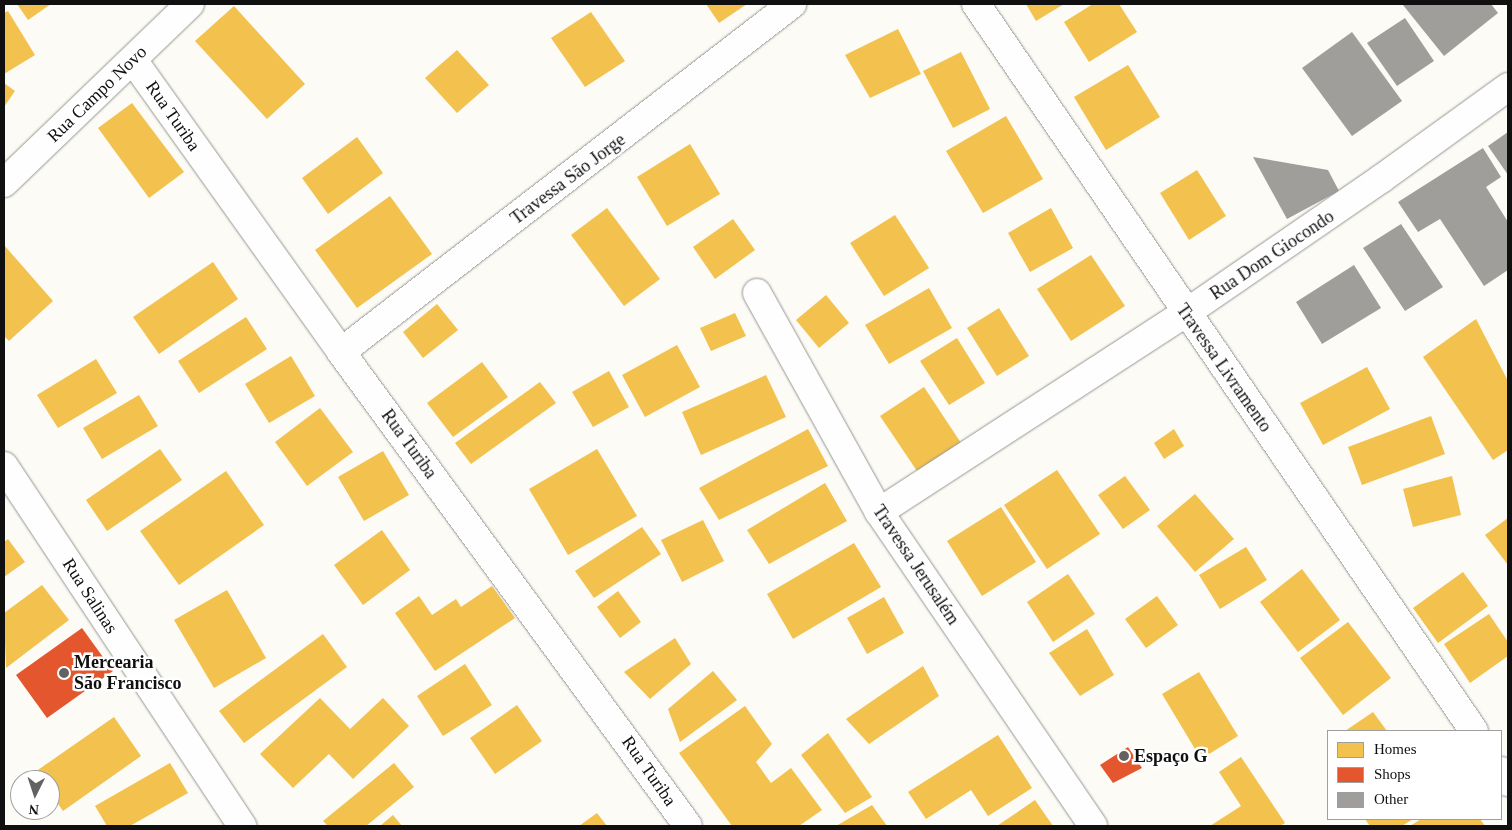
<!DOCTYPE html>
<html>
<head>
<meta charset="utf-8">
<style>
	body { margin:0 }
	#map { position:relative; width:1512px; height:830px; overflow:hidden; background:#fcfbf5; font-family:Georgia,serif }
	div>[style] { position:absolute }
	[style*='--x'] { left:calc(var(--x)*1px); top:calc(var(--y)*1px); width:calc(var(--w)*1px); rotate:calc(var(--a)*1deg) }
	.homes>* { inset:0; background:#f2c14e }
	.shops>* { inset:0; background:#e4572e }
	.building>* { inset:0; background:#a09e9a }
	.roads { filter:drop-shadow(0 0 1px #969693) drop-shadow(0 0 1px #969693) }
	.minor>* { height:28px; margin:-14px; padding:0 14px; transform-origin:14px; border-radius:14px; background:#fffefe }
	.dots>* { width:14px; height:14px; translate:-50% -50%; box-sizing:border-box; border:2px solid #fff; border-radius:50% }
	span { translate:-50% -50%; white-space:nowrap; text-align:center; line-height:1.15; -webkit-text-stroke:5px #fff; paint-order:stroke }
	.street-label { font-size:18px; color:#101010 }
	.poi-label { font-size:18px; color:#101010; font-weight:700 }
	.left { translate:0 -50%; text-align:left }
	.frame { position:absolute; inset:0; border:5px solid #101010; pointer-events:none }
	.legend { position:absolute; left:1327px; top:730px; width:175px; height:90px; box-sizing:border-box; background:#fff; border:1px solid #9f9f9f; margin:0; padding:6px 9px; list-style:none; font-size:15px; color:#101010 }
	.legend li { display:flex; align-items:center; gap:10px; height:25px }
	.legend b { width:25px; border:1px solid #9f9f9f }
	.north { position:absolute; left:10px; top:770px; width:50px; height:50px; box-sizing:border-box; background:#fff; border:1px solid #9f9f9f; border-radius:50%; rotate:184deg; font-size:14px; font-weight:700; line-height:20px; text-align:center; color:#101010 }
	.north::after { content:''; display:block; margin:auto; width:18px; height:22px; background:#636260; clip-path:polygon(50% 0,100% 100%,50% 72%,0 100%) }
</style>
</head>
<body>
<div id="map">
	<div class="homes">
		<div style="clip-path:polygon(17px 4px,51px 4px,28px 20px)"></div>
		<div style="clip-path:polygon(706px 4px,747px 4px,719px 23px)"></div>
		<div style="clip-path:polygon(1026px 4px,1064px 4px,1036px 21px)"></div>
		<div style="clip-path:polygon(1093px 4px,1119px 4px,1137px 32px,1089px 62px,1064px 22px)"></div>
		<div style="clip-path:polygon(234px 6px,305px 84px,267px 119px,195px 41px)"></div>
		<div style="clip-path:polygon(8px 11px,35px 55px,4px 74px,4px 13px)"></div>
		<div style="clip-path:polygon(591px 12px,625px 61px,585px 87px,551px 38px)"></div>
		<div style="clip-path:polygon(898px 29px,921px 74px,870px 98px,845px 55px)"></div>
		<div style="clip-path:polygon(457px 50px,489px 85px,457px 113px,425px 78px)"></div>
		<div style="clip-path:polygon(961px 52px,990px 109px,953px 128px,923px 71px)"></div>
		<div style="clip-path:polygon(1128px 65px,1160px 117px,1106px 150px,1074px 97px)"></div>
		<div style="clip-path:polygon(4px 83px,15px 91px,4px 107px)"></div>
		<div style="clip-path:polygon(132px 103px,184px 172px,149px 198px,98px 128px)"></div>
		<div style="clip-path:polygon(1006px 116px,1043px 179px,983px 213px,946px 151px)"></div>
		<div style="clip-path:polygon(357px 137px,383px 173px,328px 214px,302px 178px)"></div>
		<div style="clip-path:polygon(690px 144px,720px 194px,667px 226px,637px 177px)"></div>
		<div style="clip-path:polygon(1197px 170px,1226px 216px,1189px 240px,1160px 193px)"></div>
		<div style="clip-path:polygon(390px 196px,432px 254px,357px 308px,315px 250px)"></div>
		<div style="clip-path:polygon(607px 208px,660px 279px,624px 306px,571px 235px)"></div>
		<div style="clip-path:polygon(1051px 208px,1073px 248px,1030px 272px,1008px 233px)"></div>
		<div style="clip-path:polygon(895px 215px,929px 268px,884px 296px,850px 243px)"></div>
		<div style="clip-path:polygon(733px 219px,755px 250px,715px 279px,693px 247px)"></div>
		<div style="clip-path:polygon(4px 245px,53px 301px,9px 341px,4px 336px)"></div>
		<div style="clip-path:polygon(1091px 255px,1125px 306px,1071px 341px,1037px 289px)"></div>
		<div style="clip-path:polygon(213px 262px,238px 299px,159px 354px,133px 317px)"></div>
		<div style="clip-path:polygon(929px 288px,952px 328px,889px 364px,865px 325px)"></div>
		<div style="clip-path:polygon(826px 295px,849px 323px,819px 348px,796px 320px)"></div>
		<div style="clip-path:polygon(437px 304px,458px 330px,423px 358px,403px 332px)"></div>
		<div style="clip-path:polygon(999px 308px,1029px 356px,997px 376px,967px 328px)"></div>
		<div style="clip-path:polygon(735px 313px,746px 336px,711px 351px,700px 328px)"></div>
		<div style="clip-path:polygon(246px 317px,267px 349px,199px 393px,178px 361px)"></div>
		<div style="clip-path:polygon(1476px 319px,1508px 381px,1508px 450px,1493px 460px,1423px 357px)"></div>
		<div style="clip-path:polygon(957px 338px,985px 383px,949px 405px,920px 361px)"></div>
		<div style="clip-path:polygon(677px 345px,700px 387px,645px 417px,622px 375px)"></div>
		<div style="clip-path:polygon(291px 356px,315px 396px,269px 423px,245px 384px)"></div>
		<div style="clip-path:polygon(96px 359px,117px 393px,58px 428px,37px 395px)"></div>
		<div style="clip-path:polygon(482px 362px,508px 397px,453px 437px,427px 403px)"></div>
		<div style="clip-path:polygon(1367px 367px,1390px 409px,1323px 445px,1300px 403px)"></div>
		<div style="clip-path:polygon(609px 371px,629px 407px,593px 427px,572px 392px)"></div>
		<div style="clip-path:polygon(766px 375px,786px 417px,701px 455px,682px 412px)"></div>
		<div style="clip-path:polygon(540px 382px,556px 403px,471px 464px,455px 443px)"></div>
		<div style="clip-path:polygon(924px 387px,963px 446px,919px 474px,880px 416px)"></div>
		<div style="clip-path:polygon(139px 395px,158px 426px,102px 459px,83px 428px)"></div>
		<div style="clip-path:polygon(320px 408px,353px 452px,307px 486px,275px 442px)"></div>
		<div style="clip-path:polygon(1431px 416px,1445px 454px,1362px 485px,1348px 447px)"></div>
		<div style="clip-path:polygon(808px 429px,828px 466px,719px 520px,699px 488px)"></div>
		<div style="clip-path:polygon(1174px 429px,1184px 446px,1164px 459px,1154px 443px)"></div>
		<div style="clip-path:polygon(160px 449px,182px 480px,107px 531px,86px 500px)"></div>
		<div style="clip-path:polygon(597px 449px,637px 516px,568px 555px,529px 489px)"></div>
		<div style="clip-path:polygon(383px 451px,409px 495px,364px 521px,338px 477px)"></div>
		<div style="clip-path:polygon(1057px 470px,1100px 534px,1047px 569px,1004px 505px)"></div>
		<div style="clip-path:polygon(226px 471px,264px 525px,179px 585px,140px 531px)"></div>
		<div style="clip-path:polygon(1125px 476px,1150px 510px,1123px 529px,1098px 495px)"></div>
		<div style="clip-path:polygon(1452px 476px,1461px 515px,1413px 527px,1403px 489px)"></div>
		<div style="clip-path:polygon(825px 483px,847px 521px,769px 564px,747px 530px)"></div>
		<div style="clip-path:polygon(1195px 494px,1234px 539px,1195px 572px,1157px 526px)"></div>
		<div style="clip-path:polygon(1001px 507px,1036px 562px,982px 596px,947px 541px)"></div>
		<div style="clip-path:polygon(1508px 518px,1508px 565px,1485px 535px)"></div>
		<div style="clip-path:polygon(703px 520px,724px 561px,682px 582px,661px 540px)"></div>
		<div style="clip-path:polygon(642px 527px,661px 554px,594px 598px,575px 571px)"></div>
		<div style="clip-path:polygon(382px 530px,410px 570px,363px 605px,334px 565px)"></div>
		<div style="clip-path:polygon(8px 539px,25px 562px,4px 577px,4px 542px)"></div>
		<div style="clip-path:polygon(854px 543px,881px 587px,793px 639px,767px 594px)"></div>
		<div style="clip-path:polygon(1246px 547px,1267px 580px,1220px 609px,1199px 575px)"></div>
		<div style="clip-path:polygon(1302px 569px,1340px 620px,1298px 652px,1260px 602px)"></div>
		<div style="clip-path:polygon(1463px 572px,1488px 606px,1438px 643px,1413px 608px)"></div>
		<div style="clip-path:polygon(1068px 574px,1095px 614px,1053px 642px,1027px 602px)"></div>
		<div style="clip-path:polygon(42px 585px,69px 620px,6px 668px,4px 613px)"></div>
		<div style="clip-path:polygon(492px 586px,515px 618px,435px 671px,395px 613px,419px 596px,432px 615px,456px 599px,461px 607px)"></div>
		<div style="clip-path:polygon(227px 590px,266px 658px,214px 688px,174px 620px)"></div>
		<div style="clip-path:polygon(618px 591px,641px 622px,620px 638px,597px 607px)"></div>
		<div style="clip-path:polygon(1157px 596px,1178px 625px,1146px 648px,1125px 619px)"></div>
		<div style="clip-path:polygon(884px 597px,904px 633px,867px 654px,847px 618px)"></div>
		<div style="clip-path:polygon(1489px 614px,1508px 642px,1508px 656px,1470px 683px,1444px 644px)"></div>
		<div style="clip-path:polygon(1348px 622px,1391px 678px,1343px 715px,1300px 658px)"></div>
		<div style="clip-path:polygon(1087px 629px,1114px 675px,1080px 696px,1049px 653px)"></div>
		<div style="clip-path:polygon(323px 634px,347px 667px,244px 743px,219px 711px)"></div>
		<div style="clip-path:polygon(675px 638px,691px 664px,650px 699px,624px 672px)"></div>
		<div style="clip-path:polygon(465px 664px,492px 705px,443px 736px,417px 696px)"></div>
		<div style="clip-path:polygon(923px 666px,939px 696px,869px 744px,846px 719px)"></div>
		<div style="clip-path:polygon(713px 671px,737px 700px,680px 742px,668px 709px)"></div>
		<div style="clip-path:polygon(1199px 672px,1238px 736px,1201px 759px,1162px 694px)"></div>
		<div style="clip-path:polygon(320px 698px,350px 729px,383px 698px,409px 726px,353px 779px,329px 754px,293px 788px,260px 754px)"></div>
		<div style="clip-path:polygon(517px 705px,542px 741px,495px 774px,470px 738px)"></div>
		<div style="clip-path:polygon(745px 706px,772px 744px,756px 762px,771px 783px,791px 768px,822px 810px,799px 826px,732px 826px,679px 753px)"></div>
		<div style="clip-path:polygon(1373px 712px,1387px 731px,1345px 731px)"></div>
		<div style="clip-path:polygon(114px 717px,141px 756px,63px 811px,50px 792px,50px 780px,41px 780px,35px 772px)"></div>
		<div style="clip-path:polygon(828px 733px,872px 797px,845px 813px,801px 755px)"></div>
		<div style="clip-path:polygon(998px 735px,1032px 788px,988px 816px,971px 790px,926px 819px,908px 792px)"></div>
		<div style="clip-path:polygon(1241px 757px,1285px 823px,1280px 826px,1210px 826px,1241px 806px,1219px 772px)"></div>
		<div style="clip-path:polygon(170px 763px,188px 793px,130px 826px,107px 826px,95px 806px)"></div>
		<div style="clip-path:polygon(394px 763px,414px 787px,366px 826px,328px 826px,323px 821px)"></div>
		<div style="clip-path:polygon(1035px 800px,1053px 826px,997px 826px)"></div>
		<div style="clip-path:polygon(872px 805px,887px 826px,836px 826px)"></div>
		<div style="clip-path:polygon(597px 813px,607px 826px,579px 826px)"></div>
		<div style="clip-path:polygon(393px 815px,402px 826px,380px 826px)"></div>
		<div style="clip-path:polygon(1365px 819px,1413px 819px,1402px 826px,1370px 826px)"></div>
		<div style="clip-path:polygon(1421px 819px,1480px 819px,1485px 826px,1410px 826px)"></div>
	</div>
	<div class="shops">
		<div style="clip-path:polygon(82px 628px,113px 671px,47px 718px,16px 675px)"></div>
		<div style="clip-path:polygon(1128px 747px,1142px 768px,1113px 783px,1100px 765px)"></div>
	</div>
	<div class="building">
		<div style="clip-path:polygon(1491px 4px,1498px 13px,1444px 56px,1403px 5px)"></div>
		<div style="clip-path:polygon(1405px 18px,1434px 61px,1397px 86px,1367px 43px)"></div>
		<div style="clip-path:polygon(1352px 32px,1402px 101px,1352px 136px,1302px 68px)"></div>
		<div style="clip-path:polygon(1508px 132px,1508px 175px,1488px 146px)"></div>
		<div style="clip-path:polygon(1483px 148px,1501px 177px,1486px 187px,1508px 222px,1508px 270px,1484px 286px,1440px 219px,1418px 232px,1398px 202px)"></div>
		<div style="clip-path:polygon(1253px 157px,1328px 170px,1339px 191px,1287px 219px)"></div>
		<div style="clip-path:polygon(1401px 224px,1443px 287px,1405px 311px,1363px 248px)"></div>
		<div style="clip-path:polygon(1354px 265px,1381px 308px,1322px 344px,1296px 302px)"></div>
	</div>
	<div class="roads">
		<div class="minor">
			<div style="--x:976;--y:4;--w:881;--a:55.59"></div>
			<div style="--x:133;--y:60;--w:359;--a:54.5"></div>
			<div style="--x:341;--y:352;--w:587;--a:53.79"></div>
			<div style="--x:4;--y:183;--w:258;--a:-43.9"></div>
			<div style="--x:757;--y:293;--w:251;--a:60.9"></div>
			<div style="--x:879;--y:512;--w:380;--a:55.7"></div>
			<div style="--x:341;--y:352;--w:570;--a:-37.65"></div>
			<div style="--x:4;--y:466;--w:432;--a:56.5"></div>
			<div style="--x:879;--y:512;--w:366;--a:-33"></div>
			<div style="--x:1186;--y:313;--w:237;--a:-34.5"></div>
			<div style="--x:1381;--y:179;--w:157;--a:-35.9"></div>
			<div style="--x:1501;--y:771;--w:13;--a:58"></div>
		</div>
	</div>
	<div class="dots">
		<div style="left:64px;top:673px;background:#636260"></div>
		<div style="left:1124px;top:756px;background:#636260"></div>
	</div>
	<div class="street-label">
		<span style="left:97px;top:94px;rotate:-44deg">Rua Campo Novo</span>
		<span style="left:173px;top:116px;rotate:55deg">Rua Turiba</span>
		<span style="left:568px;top:179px;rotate:-37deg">Travessa São Jorge</span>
		<span style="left:1272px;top:255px;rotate:-34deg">Rua Dom Giocondo</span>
		<span style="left:1224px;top:368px;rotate:55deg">Travessa Livramento</span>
		<span style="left:409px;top:444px;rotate:54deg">Rua Turiba</span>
		<span style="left:916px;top:565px;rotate:56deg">Travessa Jerusalém</span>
		<span style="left:90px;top:596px;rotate:57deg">Rua Salinas</span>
		<span style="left:649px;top:771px;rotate:55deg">Rua Turiba</span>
	</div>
	<div class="poi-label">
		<span class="left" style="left:74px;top:673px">Mercearia<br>São Francisco</span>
		<span class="left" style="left:1134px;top:756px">Espaço G</span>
	</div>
	<div class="frame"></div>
	<ul class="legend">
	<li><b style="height:14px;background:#f2c14e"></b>Homes</li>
	<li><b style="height:14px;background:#e4572e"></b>Shops</li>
	<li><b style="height:14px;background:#a09e9a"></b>Other</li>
	</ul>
	<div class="north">N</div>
</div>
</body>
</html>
